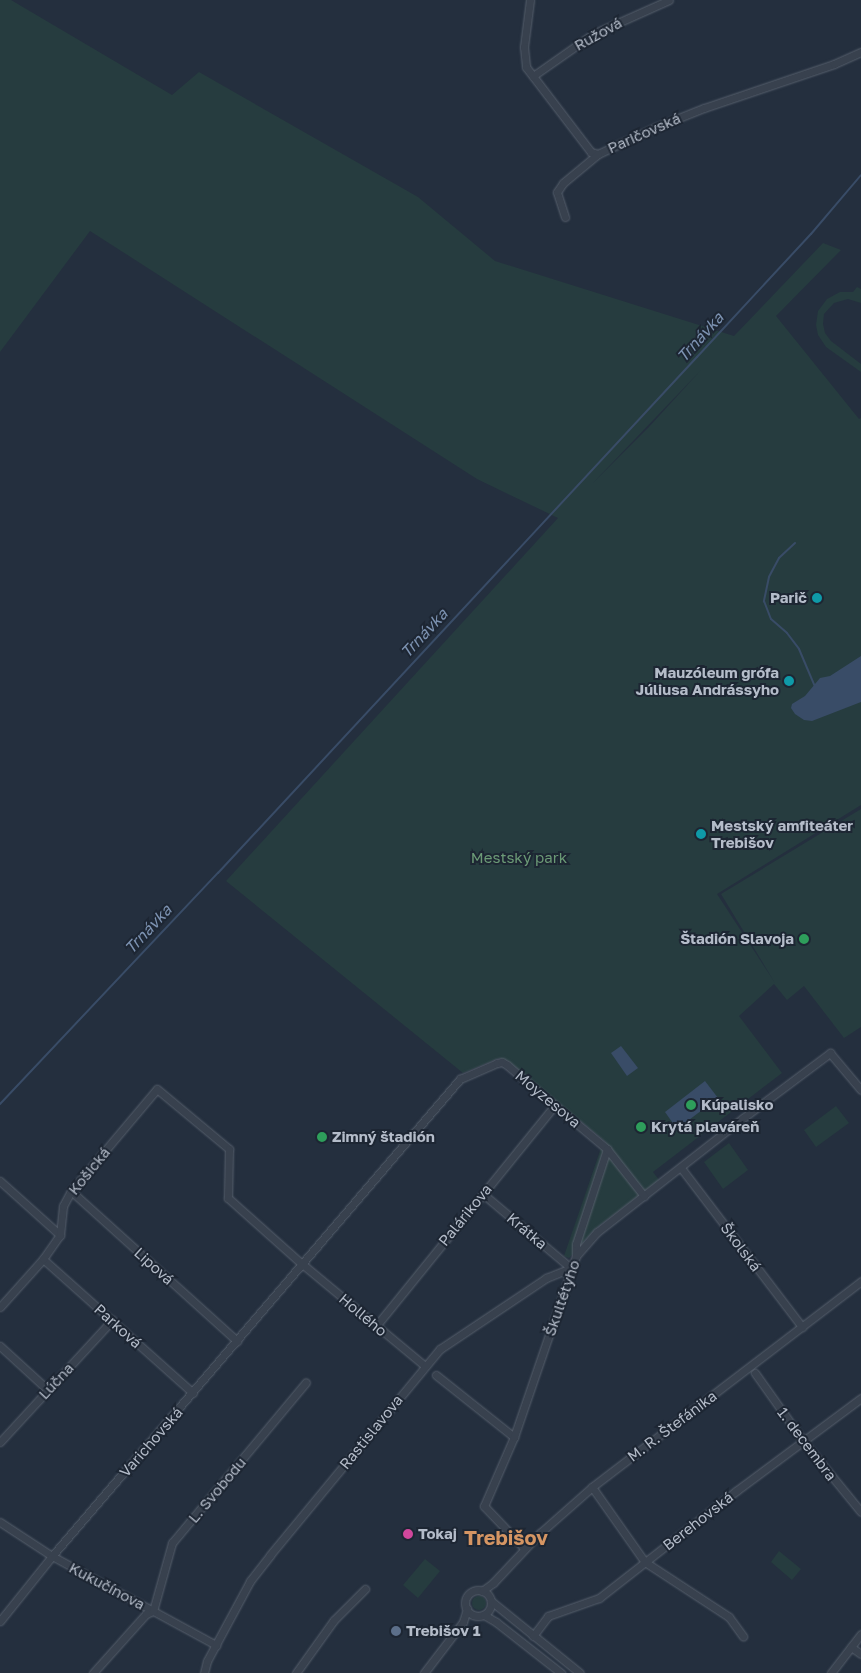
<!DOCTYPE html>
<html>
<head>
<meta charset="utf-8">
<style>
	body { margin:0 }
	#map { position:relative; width:861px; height:1673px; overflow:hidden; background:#242f3e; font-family:"Golos Text",sans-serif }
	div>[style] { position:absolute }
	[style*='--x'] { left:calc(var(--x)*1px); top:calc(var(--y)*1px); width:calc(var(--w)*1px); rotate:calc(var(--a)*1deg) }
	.green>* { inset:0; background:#263c3f }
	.round { border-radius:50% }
	.water>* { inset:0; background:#394c67 }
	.stream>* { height:2px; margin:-1px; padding:0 1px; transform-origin:1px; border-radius:1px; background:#394c67 }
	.roads { filter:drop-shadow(0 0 1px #565f6c) drop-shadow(0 0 1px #565f6c) }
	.minor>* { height:7px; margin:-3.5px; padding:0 3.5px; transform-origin:3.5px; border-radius:3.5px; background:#38414e }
	.minor>.ring { margin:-3.5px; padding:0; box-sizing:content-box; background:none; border:7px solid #38414e; border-radius:50% }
	.dots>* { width:14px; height:14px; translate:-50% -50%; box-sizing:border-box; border:2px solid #1d2633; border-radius:50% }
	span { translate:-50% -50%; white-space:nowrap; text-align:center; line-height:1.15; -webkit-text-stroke:4px #1d2633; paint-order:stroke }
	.street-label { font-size:15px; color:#b4bcc9 }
	.poi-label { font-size:15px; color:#b4bcc9; font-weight:700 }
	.right { translate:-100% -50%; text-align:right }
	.left { translate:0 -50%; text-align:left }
	.park-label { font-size:15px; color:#6b9a76 }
	.water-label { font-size:16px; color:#7c92b1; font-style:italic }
	.district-label { font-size:20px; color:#d59563; font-weight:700 }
</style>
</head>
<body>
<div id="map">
	<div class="green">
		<div style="clip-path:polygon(evenodd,0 0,11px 0,172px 95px,199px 72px,418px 197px,495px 261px,734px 336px,823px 243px,841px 250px,776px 316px,859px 419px,861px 418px,861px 805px,717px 894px,775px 983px,721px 894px,861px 809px,861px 1027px,844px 1038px,804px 986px,787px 1000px,774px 984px,739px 1016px,782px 1073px,653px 1172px,659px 1180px,596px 1228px,569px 1258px,564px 1256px,601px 1148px,606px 1142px,508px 1061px,499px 1058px,463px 1073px,226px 881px,558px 518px,477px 479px,90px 231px,0 352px,0 0,701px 370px,648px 428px,592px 484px,701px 370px)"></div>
		<div style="clip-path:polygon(857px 287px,861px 289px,861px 303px,848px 299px,834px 303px,824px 314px,823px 324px,825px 333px,831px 341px,861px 364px,861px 372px,826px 347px,818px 335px,816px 325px,818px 311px,827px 299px,840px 292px,853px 292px)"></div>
		<div style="clip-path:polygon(836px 1106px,849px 1123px,816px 1147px,804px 1130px)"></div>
		<div style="clip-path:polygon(729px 1143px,748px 1170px,723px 1189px,704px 1162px)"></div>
		<div style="clip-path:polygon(779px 1551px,801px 1569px,792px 1580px,771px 1562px)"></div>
		<div style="clip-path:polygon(425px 1559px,440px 1571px,418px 1598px,403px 1585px)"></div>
		<div class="round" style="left:472px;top:1596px;width:14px;height:14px"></div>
	</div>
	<div class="water">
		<div style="clip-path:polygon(861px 656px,861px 702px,812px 721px,804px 720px,795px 714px,791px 708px,792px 704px,805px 696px,820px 678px,830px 676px)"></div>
		<div style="clip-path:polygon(621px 1046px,638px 1068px,627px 1076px,611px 1053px)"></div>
		<div style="clip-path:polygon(705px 1081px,718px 1098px,677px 1129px,665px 1112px)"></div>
	</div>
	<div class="stream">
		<div style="--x:795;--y:543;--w:22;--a:137"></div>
		<div style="--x:779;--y:558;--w:21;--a:118"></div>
		<div style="--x:769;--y:577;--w:25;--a:102"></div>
		<div style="--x:764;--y:601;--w:19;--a:69"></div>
		<div style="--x:771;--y:619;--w:21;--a:41"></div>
		<div style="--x:787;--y:633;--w:20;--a:53"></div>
		<div style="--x:799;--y:649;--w:39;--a:67"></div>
		<div style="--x:0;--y:1104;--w:318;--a:-46.7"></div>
		<div style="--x:218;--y:873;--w:704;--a:-47.13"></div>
		<div style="--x:697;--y:357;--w:168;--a:-47.2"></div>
		<div style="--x:811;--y:234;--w:77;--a:-49.7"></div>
	</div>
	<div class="roads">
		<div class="minor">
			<div style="--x:530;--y:0;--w:47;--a:97.3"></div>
			<div style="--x:524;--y:47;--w:20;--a:84"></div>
			<div style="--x:526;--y:67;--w:107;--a:52.6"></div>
			<div style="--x:591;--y:152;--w:7;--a:16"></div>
			<div style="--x:598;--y:154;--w:64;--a:-25"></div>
			<div style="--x:656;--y:127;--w:52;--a:-21.6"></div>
			<div style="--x:704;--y:108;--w:137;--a:-18.7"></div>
			<div style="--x:834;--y:64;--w:30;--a:-24"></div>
			<div style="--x:533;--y:76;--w:73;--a:-35"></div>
			<div style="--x:593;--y:34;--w:83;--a:-24.1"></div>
			<div style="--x:565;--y:217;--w:26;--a:-108"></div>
			<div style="--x:557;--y:192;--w:11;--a:-56"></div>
			<div style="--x:563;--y:183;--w:45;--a:-39.6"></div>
			<div style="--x:681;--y:1168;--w:200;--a:52.7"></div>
			<div style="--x:0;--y:1181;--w:81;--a:42"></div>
			<div style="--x:71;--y:1191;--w:224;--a:42.1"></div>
			<div style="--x:483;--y:1194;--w:115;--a:40.1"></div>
			<div style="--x:576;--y:1256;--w:12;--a:-90"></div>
			<div style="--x:576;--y:1244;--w:100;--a:-71.9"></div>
			<div style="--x:43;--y:1259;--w:201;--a:41.8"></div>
			<div style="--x:0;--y:1307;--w:64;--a:-48.1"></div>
			<div style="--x:43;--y:1259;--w:29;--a:-55"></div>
			<div style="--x:60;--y:1235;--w:29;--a:-84"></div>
			<div style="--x:63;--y:1206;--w:17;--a:-62"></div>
			<div style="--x:71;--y:1191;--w:133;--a:-49.9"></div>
			<div style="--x:157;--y:1089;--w:94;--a:39.8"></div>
			<div style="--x:229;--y:1149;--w:49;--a:91.2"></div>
			<div style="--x:228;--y:1198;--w:98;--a:41.7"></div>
			<div style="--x:301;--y:1263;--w:161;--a:39.7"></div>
			<div style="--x:376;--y:1326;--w:284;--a:-51"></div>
			<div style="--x:0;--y:1346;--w:65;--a:42.5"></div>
			<div style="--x:755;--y:1373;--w:85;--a:54.6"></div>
			<div style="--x:804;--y:1442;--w:90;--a:50.8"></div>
			<div style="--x:436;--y:1375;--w:100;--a:38.5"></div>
			<div style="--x:0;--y:1442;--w:166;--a:-47.4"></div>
			<div style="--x:592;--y:1487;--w:92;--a:54.8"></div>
			<div style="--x:645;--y:1562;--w:100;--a:33.2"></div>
			<div style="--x:729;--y:1617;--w:24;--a:54"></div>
			<div style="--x:0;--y:1522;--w:62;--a:33.2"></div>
			<div style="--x:52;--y:1556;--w:187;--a:28.5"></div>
			<div style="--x:524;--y:1548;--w:58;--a:-133.6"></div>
			<div style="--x:484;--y:1506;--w:75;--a:-66.5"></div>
			<div style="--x:514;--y:1437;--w:191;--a:-71.1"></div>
			<div style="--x:576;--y:1256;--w:32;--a:-49"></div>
			<div style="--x:597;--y:1232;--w:185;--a:-38"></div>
			<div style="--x:743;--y:1118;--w:109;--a:-36.8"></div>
			<div style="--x:830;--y:1053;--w:48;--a:50"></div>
			<div class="ring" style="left:465px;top:1590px;width:19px;height:19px"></div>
			<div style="--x:482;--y:1591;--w:14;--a:-36"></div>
			<div style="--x:493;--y:1583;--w:69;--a:-46.8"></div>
			<div style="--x:540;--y:1533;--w:69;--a:-41.5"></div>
			<div style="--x:592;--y:1487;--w:339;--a:-37.4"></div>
			<div style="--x:491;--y:1601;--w:114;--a:39"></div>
			<div style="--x:484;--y:1615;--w:14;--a:30"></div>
			<div style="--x:496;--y:1622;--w:83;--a:38.1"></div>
			<div style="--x:0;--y:1621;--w:83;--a:-51.3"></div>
			<div style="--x:52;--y:1556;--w:628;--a:-49.46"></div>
			<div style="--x:460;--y:1079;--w:40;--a:-23.4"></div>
			<div style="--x:497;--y:1063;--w:5;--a:-11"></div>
			<div style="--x:502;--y:1062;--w:6;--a:31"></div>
			<div style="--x:507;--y:1065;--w:131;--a:40"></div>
			<div style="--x:607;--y:1149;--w:60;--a:51.8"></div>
			<div style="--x:533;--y:1636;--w:25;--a:-53"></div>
			<div style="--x:548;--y:1616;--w:54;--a:-19.4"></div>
			<div style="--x:599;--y:1598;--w:174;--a:-38"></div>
			<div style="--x:736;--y:1491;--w:156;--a:-36.6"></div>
			<div style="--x:851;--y:1647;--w:12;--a:35"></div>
			<div style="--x:93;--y:1673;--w:79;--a:-48.1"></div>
			<div style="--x:146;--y:1614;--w:8;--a:-23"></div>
			<div style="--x:153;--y:1611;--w:71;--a:-74.4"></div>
			<div style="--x:172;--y:1543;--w:209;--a:-50.2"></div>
			<div style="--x:204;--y:1673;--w:12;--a:-76"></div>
			<div style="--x:207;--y:1661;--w:91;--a:-61.7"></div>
			<div style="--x:250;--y:1581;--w:33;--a:-52"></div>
			<div style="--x:270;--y:1555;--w:267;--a:-50.5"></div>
			<div style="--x:440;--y:1349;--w:128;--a:-33.8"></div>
			<div style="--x:546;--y:1278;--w:27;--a:-22"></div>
			<div style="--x:296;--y:1673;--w:65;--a:-54.4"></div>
			<div style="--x:334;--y:1620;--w:44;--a:-45"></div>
			<div style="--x:424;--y:1673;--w:64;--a:-52.6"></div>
			<div style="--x:463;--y:1622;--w:14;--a:-73"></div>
			<div style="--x:831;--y:1673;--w:49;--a:-52.4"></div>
		</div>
	</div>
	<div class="dots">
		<div style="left:817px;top:598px;background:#0f9aa8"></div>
		<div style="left:789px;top:681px;background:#0f9aa8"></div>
		<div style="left:701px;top:834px;background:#0f9aa8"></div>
		<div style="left:804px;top:939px;background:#2e9e5b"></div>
		<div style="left:691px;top:1105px;background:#2e9e5b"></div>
		<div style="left:641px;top:1127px;background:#2e9e5b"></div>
		<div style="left:322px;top:1137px;background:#2e9e5b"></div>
		<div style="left:408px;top:1534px;background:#d1479c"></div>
		<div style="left:396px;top:1631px;background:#5c6f8a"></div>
	</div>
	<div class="street-label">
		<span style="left:598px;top:34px;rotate:-29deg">Ružová</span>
		<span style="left:644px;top:133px;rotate:-24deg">Paričovská</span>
		<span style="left:548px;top:1099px;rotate:40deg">Moyzesova</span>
		<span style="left:89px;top:1171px;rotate:-51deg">Košická</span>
		<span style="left:465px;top:1215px;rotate:-51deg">Palárikova</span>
		<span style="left:527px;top:1231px;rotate:40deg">Krátka</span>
		<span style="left:741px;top:1247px;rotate:53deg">Školská</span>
		<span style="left:154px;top:1266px;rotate:42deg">Lipová</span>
		<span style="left:562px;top:1298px;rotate:-71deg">Škultétyho</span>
		<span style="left:363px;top:1315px;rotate:40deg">Hollého</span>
		<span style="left:118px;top:1326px;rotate:42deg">Parková</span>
		<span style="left:56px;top:1381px;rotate:-47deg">Lúčna</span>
		<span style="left:672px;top:1426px;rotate:-37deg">M. R. Štefánika</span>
		<span style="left:371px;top:1432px;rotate:-51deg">Rastislavova</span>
		<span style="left:151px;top:1442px;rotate:-49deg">Varichovská</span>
		<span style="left:807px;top:1444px;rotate:53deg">1. decembra</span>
		<span style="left:217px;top:1490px;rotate:-50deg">L. Svobodu</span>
		<span style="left:698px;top:1521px;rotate:-38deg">Berehovská</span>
		<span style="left:107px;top:1586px;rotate:28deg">Kukučínova</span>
	</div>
	<div class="poi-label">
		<span class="right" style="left:807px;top:598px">Parič</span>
		<span class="right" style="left:779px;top:681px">Mauzóleum grófa<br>Júliusa Andrássyho</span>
		<span class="left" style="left:711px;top:834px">Mestský amfiteáter<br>Trebišov</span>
		<span class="right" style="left:794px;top:939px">Štadión Slavoja</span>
		<span class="left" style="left:701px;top:1105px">Kúpalisko</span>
		<span class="left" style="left:651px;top:1127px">Krytá plaváreň</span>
		<span class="left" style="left:332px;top:1137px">Zimný štadión</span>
		<span class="left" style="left:418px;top:1534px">Tokaj</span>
		<span class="left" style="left:406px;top:1631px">Trebišov 1</span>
	</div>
	<div class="park-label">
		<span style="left:519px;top:858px">Mestský park</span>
	</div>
	<div class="water-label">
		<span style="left:700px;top:337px;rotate:-48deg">Trnávka</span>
		<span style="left:424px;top:633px;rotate:-47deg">Trnávka</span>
		<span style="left:148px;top:929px;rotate:-47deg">Trnávka</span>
	</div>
	<div class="district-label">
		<span style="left:506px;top:1537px">Trebišov</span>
	</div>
</div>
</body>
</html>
